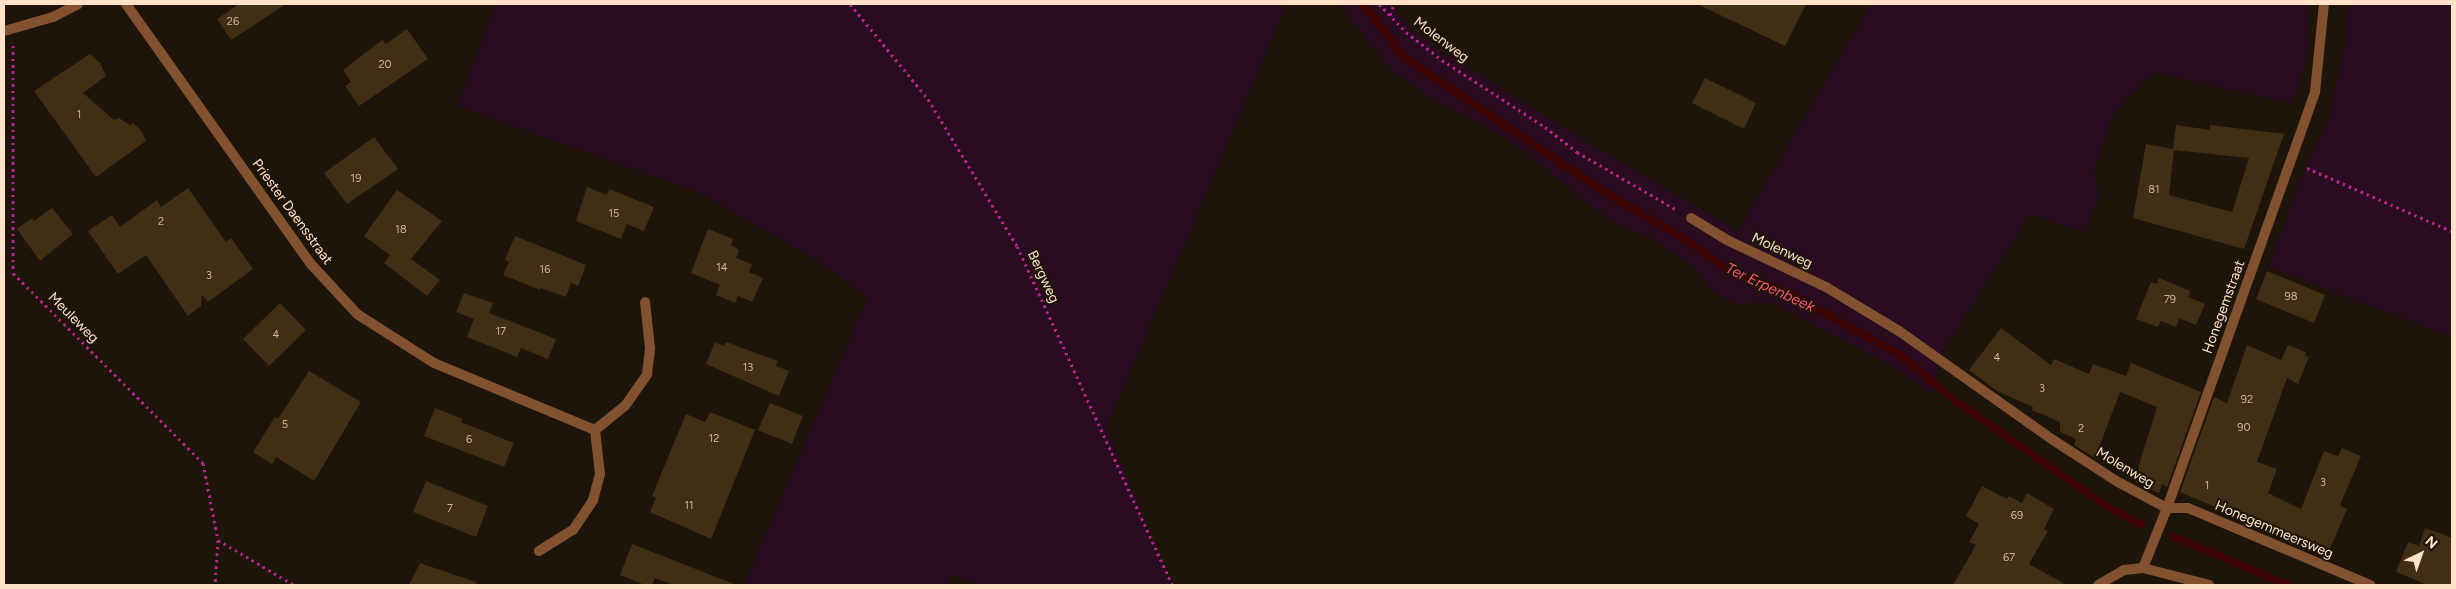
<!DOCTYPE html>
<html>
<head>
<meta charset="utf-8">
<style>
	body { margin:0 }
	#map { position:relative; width:2456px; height:589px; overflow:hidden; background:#1e150a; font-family:Figtree,sans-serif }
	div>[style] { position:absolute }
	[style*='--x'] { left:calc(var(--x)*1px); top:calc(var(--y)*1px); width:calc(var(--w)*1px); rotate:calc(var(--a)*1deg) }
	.green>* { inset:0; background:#290c1f }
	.stream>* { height:8px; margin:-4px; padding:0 4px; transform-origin:4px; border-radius:4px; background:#3d0404 }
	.building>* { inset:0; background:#412e14 }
	.path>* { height:3px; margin-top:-1.5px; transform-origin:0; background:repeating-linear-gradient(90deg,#b9218b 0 2.5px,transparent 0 6.5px) }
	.minor>* { height:10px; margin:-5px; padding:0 5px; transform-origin:5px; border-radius:5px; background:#825130 }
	span { translate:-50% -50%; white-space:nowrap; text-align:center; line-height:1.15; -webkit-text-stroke:4px #1e150a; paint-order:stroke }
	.number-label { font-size:11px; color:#d0b59a }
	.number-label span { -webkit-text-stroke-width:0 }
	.street-label { font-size:14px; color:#ffe2c7 }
	.water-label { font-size:15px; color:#ff5572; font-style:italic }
	.frame { position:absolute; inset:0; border:5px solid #ffe2c7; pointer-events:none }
	.north { position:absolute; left:2396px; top:529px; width:50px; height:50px; -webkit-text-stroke:4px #1e150a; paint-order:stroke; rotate:42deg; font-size:14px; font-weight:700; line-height:20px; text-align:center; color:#ffe2c7 }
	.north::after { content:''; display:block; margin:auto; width:18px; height:22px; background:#ffe2c7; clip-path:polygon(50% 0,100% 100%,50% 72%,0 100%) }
</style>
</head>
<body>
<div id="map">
	<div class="green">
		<div style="clip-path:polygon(496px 4px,1287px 4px,1107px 427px,1171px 585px,980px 585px,951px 574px,946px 585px,744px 585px,868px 297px,810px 256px,698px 192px,457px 106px)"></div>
		<div style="clip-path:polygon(1339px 4px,1391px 4px,1411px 29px,1447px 54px,1574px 134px,1738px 231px,1871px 4px,2309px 4px,2306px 62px,2292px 104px,2155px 72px,2113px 115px,2094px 170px,2099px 198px,2084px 232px,2030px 214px,1943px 352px,1931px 394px,1891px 365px,1770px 302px,1736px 304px,1715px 293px,1694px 267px,1650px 237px,1621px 227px,1583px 200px,1528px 154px,1482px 124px,1435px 101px,1390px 69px)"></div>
		<div style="clip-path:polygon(2347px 4px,2452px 4px,2452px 337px,2269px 267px,2299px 183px,2328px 121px,2346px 40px)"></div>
	</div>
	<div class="stream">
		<div style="--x:1363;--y:4;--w:67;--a:52.3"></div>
		<div style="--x:1404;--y:57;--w:234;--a:34"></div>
		<div style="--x:1598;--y:188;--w:96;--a:30.6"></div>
		<div style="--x:1681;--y:237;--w:65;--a:34.9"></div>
		<div style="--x:1734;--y:274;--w:58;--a:19.1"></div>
		<div style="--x:1789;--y:293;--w:127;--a:29.2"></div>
		<div style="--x:1900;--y:355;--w:69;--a:39.7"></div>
		<div style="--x:1953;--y:399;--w:190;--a:34.9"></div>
		<div style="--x:2109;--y:508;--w:36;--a:27"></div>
		<div style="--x:2174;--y:537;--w:124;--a:22.8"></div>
	</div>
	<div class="building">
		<div style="clip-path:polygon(239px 4px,286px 4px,231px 40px,217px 19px)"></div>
		<div style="clip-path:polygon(1697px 4px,1806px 4px,1785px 46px)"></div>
		<div style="clip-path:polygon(407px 29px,428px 59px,359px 106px,345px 86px,351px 82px,343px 70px,382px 40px,386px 44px)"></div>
		<div style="clip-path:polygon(90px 54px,100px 63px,106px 76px,83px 93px,114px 120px,119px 118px,130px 125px,133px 123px,141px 130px,146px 141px,96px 177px,34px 91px)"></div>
		<div style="clip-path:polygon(1705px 78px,1756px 103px,1744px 129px,1692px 103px)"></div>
		<div style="clip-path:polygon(evenodd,2176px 125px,2210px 130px,2210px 125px,2284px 134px,2244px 249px,2133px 218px,2146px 144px,2173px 149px,2176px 125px,2174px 150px,2249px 158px,2232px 212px,2169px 195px,2174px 150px)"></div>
		<div style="clip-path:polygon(374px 137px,398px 169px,347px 204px,324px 173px)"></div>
		<div style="clip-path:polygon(587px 187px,607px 195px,609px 189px,654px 207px,644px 231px,627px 224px,621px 239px,576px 221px)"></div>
		<div style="clip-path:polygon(188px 188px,226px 242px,231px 238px,253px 269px,208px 302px,202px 295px,201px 306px,188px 316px,146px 255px,118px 274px,88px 231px,112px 215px,120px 227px,157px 200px,161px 207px)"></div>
		<div style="clip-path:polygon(397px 190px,442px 221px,411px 259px,440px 280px,427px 296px,384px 263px,390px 255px,364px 236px)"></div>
		<div style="clip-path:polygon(52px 208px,73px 234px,40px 261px,17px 229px,32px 218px,34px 221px)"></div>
		<div style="clip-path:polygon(708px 229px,733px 239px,731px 245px,739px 250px,736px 258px,752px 264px,749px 272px,763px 278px,752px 302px,738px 296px,735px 303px,716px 295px,720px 285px,691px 273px)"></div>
		<div style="clip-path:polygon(515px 236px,586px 265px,578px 286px,571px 283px,566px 297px,541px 288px,540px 290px,503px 275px,509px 262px,505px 260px)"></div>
		<div style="clip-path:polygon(2267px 271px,2325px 295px,2314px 323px,2256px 299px)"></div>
		<div style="clip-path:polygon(2159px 278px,2190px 291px,2188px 297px,2205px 304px,2196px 325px,2179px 318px,2176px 327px,2161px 321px,2158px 327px,2136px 319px,2151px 282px,2157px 284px)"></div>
		<div style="clip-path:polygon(464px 293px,493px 303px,489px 313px,556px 339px,548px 359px,521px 348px,517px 357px,467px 337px,474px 319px,456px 312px)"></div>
		<div style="clip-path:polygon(280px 303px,306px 330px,269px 366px,243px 339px)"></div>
		<div style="clip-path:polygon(2001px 328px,2051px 365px,2054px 359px,2089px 374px,2093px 364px,2126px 376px,2131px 363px,2201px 392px,2167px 487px,2162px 484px,2159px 493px,2134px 481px,2157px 407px,2120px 392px,2095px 458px,2074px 445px,2076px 439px,2060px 432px,2060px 422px,2032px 410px,2033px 407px,1997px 391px,1969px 370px)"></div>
		<div style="clip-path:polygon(715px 342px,724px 346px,726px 342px,778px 361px,776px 366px,789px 371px,779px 396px,706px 364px)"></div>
		<div style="clip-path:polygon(2247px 345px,2281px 360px,2288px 345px,2306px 352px,2305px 356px,2309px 357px,2298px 384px,2287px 378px,2257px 462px,2277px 469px,2268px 493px,2301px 509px,2324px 451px,2338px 456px,2342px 448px,2361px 456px,2340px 505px,2347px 509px,2329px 551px,2256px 521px,2255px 524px,2180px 492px,2214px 397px,2227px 403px)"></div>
		<div style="clip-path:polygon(309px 371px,361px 402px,314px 481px,276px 457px,272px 464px,253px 452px,275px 417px,278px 419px)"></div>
		<div style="clip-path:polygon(770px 403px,803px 416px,792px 444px,758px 430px)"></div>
		<div style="clip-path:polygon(435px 408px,463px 419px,461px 422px,514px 443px,504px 467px,424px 436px)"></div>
		<div style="clip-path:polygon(710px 412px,755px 430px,711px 539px,650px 512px,656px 498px,652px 496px,686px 414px,705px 422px)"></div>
		<div style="clip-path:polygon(426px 481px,488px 506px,476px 537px,413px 512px)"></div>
		<div style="clip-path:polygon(1982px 486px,2007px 499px,2009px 496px,2022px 503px,2027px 493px,2054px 509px,2044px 529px,2048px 531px,2029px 564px,2067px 585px,1953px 585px,1976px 545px,1969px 542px,1979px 524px,1966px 516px)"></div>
		<div style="clip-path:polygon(2425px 528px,2452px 538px,2452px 585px,2428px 585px,2396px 572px,2408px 542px,2419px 546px)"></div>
		<div style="clip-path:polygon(632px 544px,734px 584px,734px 585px,674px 585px,655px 578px,652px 585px,645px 585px,620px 575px)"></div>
		<div style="clip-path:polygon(420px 563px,476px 582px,476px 585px,409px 585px)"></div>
	</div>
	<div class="path">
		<div style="--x:850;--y:4;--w:123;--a:50.6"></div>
		<div style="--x:928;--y:99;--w:172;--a:58.8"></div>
		<div style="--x:1017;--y:246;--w:373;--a:65.4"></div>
		<div style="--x:1379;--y:4;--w:39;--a:46"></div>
		<div style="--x:1406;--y:32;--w:46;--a:37.9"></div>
		<div style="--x:1442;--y:60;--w:123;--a:33"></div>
		<div style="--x:1545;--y:127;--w:41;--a:38"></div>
		<div style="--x:1577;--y:152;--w:116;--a:30.1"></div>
		<div style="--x:1390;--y:15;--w:12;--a:-70"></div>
		<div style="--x:13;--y:45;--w:228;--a:90"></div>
		<div style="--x:13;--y:273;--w:269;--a:45"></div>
		<div style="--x:203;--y:463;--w:78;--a:79"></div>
		<div style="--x:218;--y:540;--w:45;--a:93.8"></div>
		<div style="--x:2307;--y:168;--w:158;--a:23.5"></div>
		<div style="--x:218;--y:540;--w:88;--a:30.6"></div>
	</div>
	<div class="minor">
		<div style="--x:126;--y:4;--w:318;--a:54.6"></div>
		<div style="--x:310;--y:263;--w:69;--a:47.3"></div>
		<div style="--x:357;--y:314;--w:91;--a:32.5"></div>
		<div style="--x:434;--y:363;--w:174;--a:22.6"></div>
		<div style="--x:595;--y:430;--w:38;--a:-39"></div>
		<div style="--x:625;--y:406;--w:39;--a:-55"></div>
		<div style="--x:647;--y:374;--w:26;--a:-83"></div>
		<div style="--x:650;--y:348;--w:46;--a:-96.2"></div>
		<div style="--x:4;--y:31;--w:51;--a:-15.9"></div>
		<div style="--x:53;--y:17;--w:28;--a:-27"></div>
		<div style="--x:1691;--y:218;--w:42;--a:31.4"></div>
		<div style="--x:1727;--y:240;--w:110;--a:25.4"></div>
		<div style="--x:1826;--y:287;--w:85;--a:31.1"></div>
		<div style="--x:1899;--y:331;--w:189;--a:35.3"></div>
		<div style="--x:2053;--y:440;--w:77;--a:32.9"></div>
		<div style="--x:2118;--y:482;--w:55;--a:28"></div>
		<div style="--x:2167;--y:508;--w:21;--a:0"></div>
		<div style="--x:2188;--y:508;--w:198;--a:22.9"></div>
		<div style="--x:539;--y:551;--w:40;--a:-32"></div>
		<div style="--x:573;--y:530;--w:36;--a:-56"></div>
		<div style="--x:593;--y:500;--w:27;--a:-75"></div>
		<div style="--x:600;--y:474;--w:44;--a:-96.5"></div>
		<div style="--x:2143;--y:568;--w:65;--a:-68.2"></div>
		<div style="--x:2167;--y:508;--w:442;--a:-70.4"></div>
		<div style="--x:2315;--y:92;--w:88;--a:-84.2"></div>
		<div style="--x:2098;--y:585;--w:30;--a:-30"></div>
		<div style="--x:2124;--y:570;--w:19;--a:-6"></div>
		<div style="--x:2143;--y:568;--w:68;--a:14.4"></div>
	</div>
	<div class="number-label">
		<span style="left:233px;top:22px">26</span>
		<span style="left:385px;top:65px">20</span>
		<span style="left:79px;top:115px">1</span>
		<span style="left:356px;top:179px">19</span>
		<span style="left:2154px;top:190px">81</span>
		<span style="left:614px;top:214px">15</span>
		<span style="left:161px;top:222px">2</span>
		<span style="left:401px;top:230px">18</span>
		<span style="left:722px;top:268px">14</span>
		<span style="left:545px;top:270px">16</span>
		<span style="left:209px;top:276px">3</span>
		<span style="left:2291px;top:297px">98</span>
		<span style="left:2170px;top:300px">79</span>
		<span style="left:501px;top:332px">17</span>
		<span style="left:276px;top:335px">4</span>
		<span style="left:1997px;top:358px">4</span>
		<span style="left:748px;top:368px">13</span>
		<span style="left:2042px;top:389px">3</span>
		<span style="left:2247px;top:400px">92</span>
		<span style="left:285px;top:425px">5</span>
		<span style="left:2244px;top:428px">90</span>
		<span style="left:2081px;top:429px">2</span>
		<span style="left:714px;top:439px">12</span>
		<span style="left:469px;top:440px">6</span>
		<span style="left:2323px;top:483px">3</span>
		<span style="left:2207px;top:486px">1</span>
		<span style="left:689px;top:506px">11</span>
		<span style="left:450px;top:509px">7</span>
		<span style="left:2017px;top:516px">69</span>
		<span style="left:2009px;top:558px">67</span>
	</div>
	<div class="street-label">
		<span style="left:1441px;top:40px;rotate:37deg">Molenweg</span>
		<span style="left:292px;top:212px;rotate:54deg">Priester Daensstraat</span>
		<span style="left:1782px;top:251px;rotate:25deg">Molenweg</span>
		<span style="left:1043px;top:277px;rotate:65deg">Bergweg</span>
		<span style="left:2224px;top:307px;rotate:-70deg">Honegemstraat</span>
		<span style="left:73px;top:318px;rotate:45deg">Meuleweg</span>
		<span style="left:2125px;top:468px;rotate:31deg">Molenweg</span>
		<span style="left:2274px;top:530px;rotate:23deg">Honegemmeersweg</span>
	</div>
	<div class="water-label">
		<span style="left:1770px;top:288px;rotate:25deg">Ter Erpenbeek</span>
	</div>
	<div class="frame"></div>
	<div class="north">N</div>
</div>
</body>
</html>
